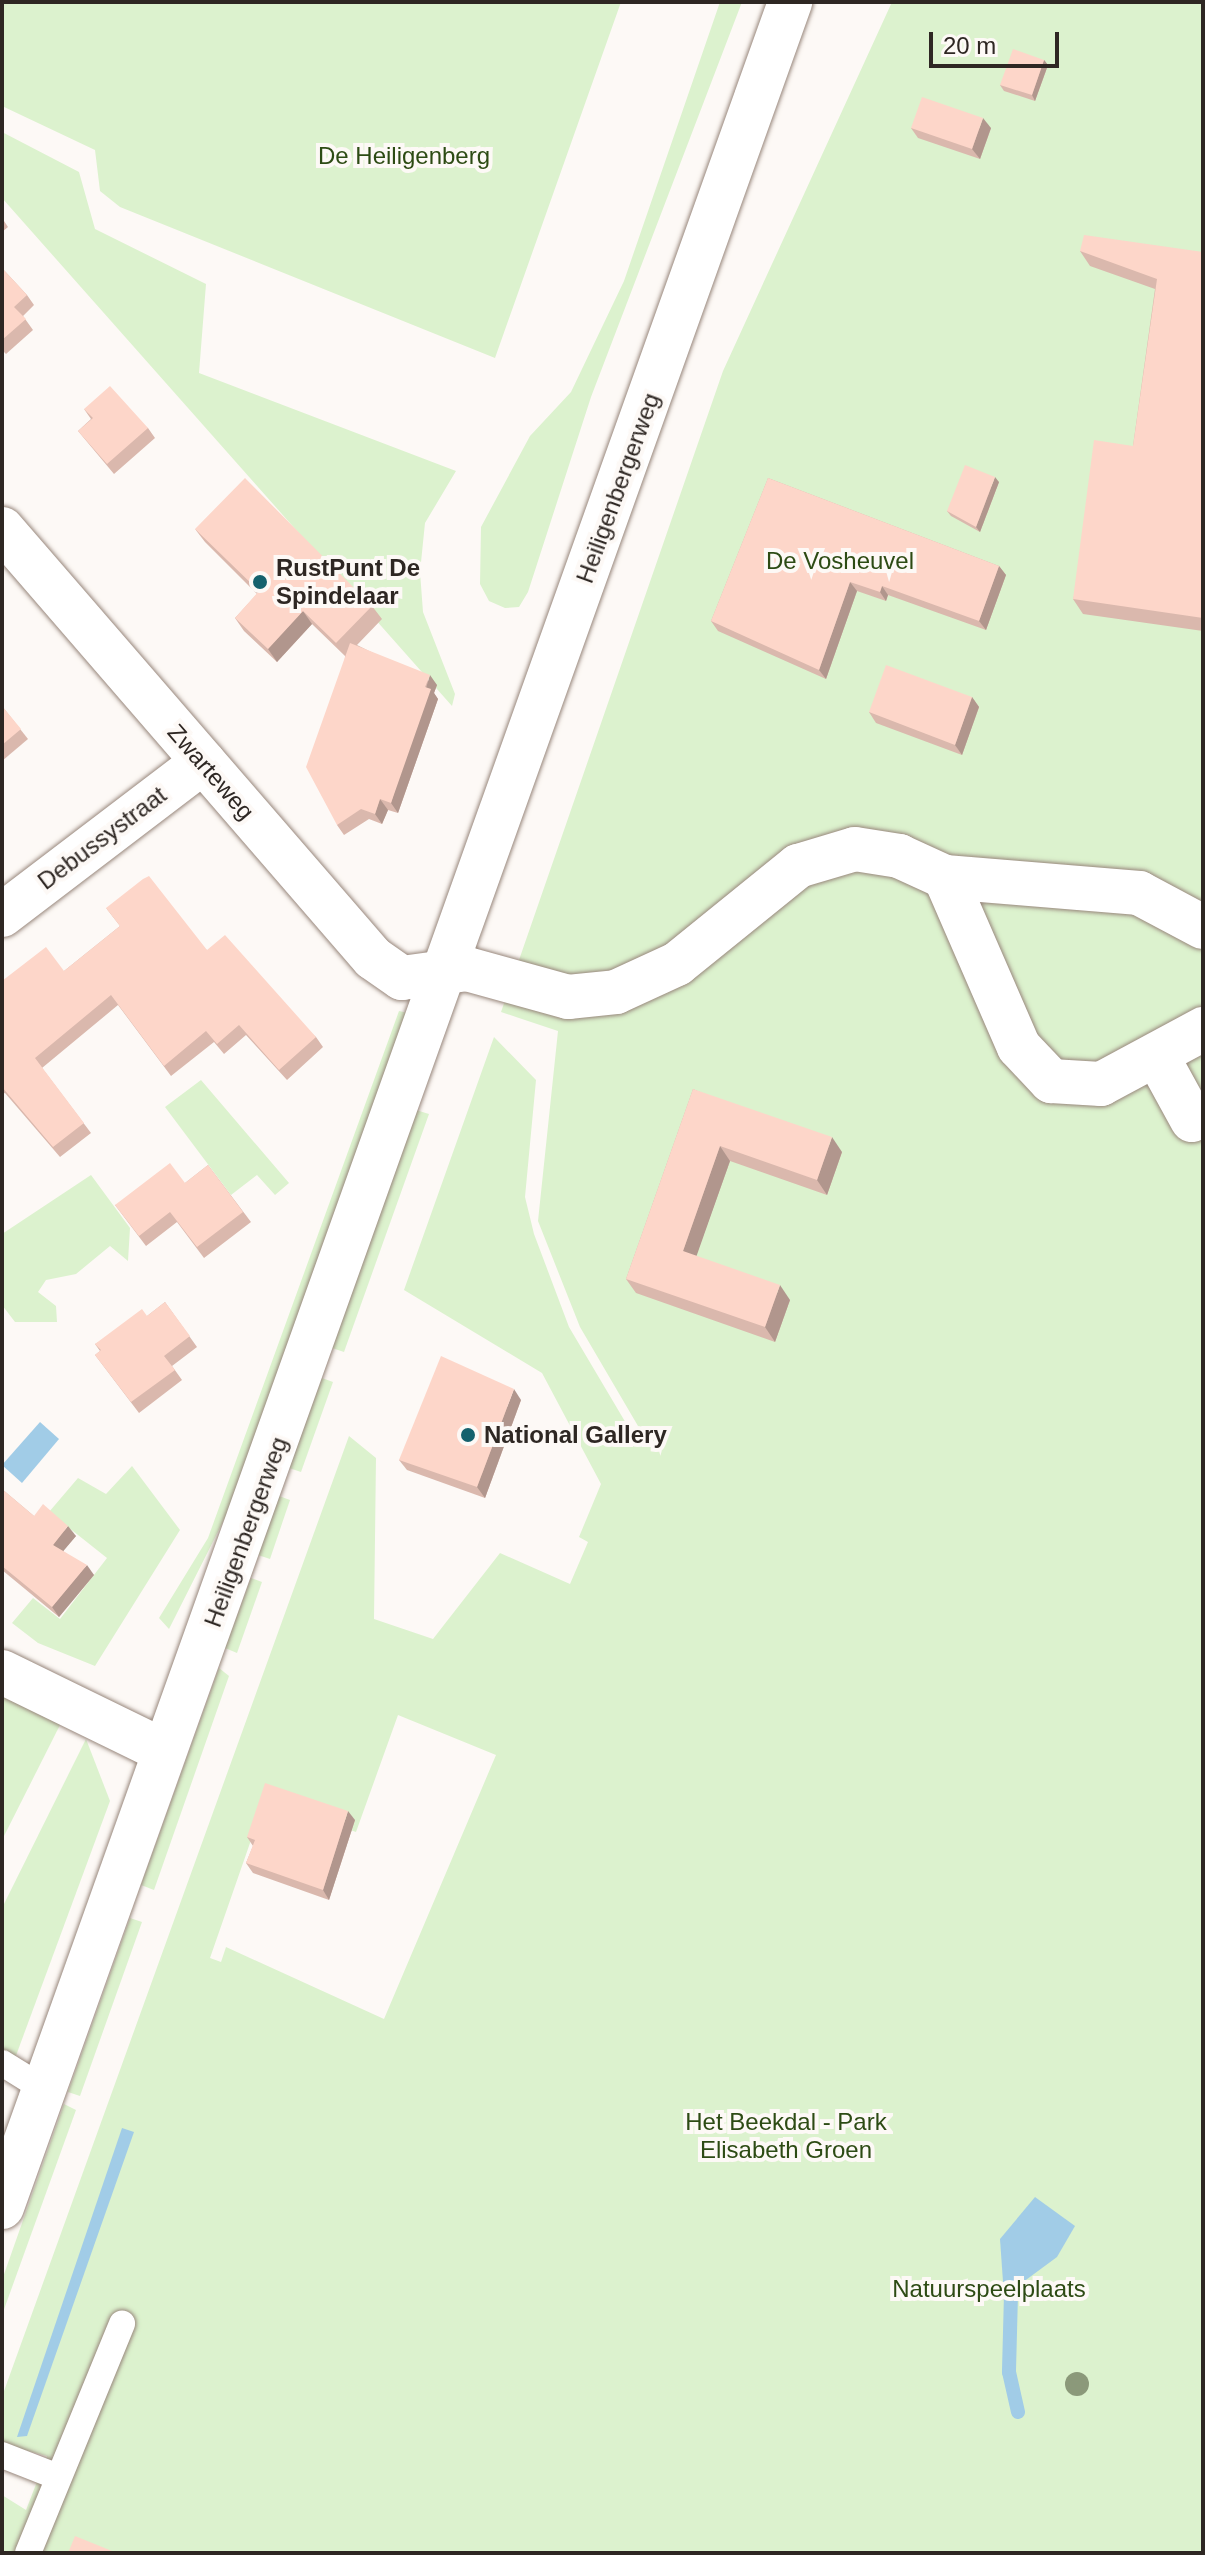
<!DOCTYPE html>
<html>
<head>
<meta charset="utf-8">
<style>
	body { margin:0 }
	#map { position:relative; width:1205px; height:2555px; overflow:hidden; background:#fdf9f6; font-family:Arial,sans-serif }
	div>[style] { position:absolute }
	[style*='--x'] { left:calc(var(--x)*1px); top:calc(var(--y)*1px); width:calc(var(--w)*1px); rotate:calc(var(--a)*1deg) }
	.green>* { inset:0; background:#dcf2ce }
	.water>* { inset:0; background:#a1cce7 }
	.stream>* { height:14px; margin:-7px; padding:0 7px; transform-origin:7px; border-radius:7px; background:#a1cce7 }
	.roads { filter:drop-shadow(0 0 2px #98877c) drop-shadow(0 0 2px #98877c) }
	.lane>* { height:26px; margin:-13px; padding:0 13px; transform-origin:13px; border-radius:13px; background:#fff }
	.street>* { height:44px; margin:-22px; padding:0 22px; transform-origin:22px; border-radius:22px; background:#fff }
	.secondary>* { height:44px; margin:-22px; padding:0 22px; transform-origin:22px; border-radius:22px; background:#fff }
	.trees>* { width:24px; height:24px; margin:-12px; border-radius:50%; background:#8b997a }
	.wall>* { inset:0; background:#dab8ad }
	.shaded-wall>* { inset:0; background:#b1968d }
	.building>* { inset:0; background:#fdd6c9 }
	.dots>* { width:22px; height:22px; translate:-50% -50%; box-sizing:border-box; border:4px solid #fdf9f6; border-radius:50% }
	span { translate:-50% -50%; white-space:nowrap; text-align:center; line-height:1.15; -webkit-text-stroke:8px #fdf9f6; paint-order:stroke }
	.park-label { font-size:24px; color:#2d4b14 }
	.street-label { font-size:24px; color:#2e2723 }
	.poi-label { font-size:24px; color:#2e2723; font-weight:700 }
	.left { translate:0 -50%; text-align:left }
	.frame { position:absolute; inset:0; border:4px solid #2e2723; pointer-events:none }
	.scale { position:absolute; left:929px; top:32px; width:130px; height:36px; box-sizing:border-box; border:4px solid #2e2723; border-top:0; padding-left:10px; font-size:24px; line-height:28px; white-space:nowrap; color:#2e2723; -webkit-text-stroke:6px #fdf9f6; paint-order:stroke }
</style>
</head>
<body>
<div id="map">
	<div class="green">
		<div style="clip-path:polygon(2px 2px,621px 2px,495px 358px,120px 207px,100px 191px,95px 150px,2px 106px)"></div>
		<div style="clip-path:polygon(720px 2px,742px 2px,591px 397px,528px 592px,519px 607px,505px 608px,489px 601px,480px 584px,481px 527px,530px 436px,571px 392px,624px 281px)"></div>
		<div style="clip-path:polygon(evenodd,892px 2px,1203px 2px,1203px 2553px,2px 2553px,2px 2495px,26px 2510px,47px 2456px,2px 2444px,4px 2391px,349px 1436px,376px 1458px,374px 1619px,433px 1639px,500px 1553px,570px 1584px,588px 1542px,579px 1537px,601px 1484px,542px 1373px,404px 1290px,494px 1037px,536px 1080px,525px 1197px,534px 1234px,569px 1327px,633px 1435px,638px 1426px,580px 1327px,538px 1221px,558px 1031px,501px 1012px,723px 371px,892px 2px,398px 1715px,496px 1755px,384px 2019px,226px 1947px,221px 1962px,210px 1958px,265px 1800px,356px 1832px,398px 1715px)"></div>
		<div style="clip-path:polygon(2px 132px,79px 172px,95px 229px,206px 284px,199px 373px,456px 471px,425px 523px,420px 572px,423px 612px,455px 694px,452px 706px,2px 198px)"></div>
		<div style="clip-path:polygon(399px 1011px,408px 1013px,235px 1498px,169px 1629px,159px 1618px,208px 1538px)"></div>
		<div style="clip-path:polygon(201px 1080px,289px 1183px,275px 1195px,257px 1175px,231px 1195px,165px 1107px)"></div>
		<div style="clip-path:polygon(416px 1110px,429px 1114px,344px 1352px,332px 1348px)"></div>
		<div style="clip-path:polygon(91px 1175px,130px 1228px,128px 1261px,110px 1246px,76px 1274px,46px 1280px,38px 1292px,56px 1306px,57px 1322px,15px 1322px,2px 1305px,2px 1234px)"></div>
		<div style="clip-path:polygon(322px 1378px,333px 1382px,301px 1472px,289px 1468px)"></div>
		<div style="clip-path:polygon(132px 1466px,180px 1530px,95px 1666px,38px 1643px,12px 1623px,33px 1598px,60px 1619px,107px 1558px,49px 1512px,78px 1478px,106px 1494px)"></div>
		<div style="clip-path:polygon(279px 1496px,290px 1500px,270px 1559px,258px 1555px)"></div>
		<div style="clip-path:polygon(251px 1578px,262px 1582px,237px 1653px,225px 1648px)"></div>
		<div style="clip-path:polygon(219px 1668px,229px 1676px,154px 1890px,141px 1885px)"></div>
		<div style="clip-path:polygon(2px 1688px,61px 1723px,2px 1840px)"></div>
		<div style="clip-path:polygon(86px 1739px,110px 1801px,14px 2061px,2px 2055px,2px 1908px)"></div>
		<div style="clip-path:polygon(130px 1918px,142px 1922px,80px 2096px,68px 2092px)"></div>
		<div style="clip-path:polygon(64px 2104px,76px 2110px,2px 2315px,2px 2280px)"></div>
	</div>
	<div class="water">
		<div style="clip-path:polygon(40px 1422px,59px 1439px,22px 1483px,2px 1465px)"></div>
		<div style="clip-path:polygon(122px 2128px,134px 2132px,27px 2436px,17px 2437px)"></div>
		<div style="clip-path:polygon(1035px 2197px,1075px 2226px,1057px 2257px,1004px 2296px,1000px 2239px)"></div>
	</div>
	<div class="stream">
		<div style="--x:1011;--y:2294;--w:78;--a:91.5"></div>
		<div style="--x:1009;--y:2372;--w:41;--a:77.3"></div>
	</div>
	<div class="roads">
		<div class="lane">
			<div style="--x:2;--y:2063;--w:49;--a:31.8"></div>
			<div style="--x:2;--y:2455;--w:60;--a:21.4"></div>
			<div style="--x:28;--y:2553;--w:248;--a:-67.7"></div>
		</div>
		<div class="street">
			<div style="--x:2;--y:529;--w:567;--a:49.15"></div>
			<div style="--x:373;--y:958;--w:35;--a:35"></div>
			<div style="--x:402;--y:978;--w:66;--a:-7.9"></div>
			<div style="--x:467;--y:969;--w:105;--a:15.5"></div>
			<div style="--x:568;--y:997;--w:48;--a:-5.9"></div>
			<div style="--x:616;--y:992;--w:67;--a:-24.7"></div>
			<div style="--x:677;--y:964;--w:156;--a:-39"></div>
			<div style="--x:798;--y:866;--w:59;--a:-16.6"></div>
			<div style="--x:855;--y:849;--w:45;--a:9"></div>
			<div style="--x:899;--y:856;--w:51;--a:24.5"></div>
			<div style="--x:945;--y:877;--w:195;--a:4.7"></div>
			<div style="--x:1139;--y:893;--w:72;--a:28"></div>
			<div style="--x:945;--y:877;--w:185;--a:66.5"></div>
			<div style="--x:1019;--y:1047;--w:47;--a:46.7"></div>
			<div style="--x:1051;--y:1081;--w:50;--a:3.4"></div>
			<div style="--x:1101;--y:1084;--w:116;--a:-28.3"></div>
			<div style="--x:2;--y:915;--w:253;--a:-37.3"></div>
			<div style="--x:1157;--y:1056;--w:73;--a:61.3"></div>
			<div style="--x:2;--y:1672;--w:180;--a:26"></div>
		</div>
		<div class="secondary">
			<div style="--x:2;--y:2207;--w:2342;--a:-70.33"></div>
		</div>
	</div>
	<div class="trees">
		<div style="left:1077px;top:2384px"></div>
	</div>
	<div class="wall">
		<div style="clip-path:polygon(1044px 60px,1048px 65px,1035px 101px,1004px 91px,1000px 85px)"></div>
		<div style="clip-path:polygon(911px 128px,991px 128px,980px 159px,918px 138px)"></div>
		<div style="clip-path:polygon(2px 218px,8px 227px,2px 232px)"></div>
		<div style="clip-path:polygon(1080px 251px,1203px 252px,1203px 631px,1083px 614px,1073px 599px,1133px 446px,1155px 289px,1090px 266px)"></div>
		<div style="clip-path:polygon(2px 268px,27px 295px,34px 305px,23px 316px,33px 330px,6px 354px,2px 350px)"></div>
		<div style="clip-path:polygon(84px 409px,148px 428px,155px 438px,114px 474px,78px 431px,91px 419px)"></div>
		<div style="clip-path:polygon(768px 478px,999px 566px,1006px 575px,986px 630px,888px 595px,886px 601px,857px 591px,826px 679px,718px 631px,711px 621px)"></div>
		<div style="clip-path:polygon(999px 482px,980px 532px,951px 516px,947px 511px)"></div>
		<div style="clip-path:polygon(195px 529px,372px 606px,382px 619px,357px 645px,437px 685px,434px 693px,438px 699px,398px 813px,388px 810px,382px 824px,369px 819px,344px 835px,337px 825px,345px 656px,312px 624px,277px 662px,244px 631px,235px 618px,257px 594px,205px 542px)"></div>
		<div style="clip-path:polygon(972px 697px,979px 707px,962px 755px,876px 723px,869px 712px)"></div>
		<div style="clip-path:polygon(2px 706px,28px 739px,2px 761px)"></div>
		<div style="clip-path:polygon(106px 908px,207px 950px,316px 1037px,323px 1047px,287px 1080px,246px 1035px,224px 1054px,214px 1042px,171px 1076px,118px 1005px,42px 1068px,91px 1133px,60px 1157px,5px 1093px,2px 1094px,2px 981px,64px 971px,120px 926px)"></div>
		<div style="clip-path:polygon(693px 1089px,842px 1152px,827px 1195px,730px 1161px,696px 1256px,790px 1300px,775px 1342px,636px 1293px,626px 1279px)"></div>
		<div style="clip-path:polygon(208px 1165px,251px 1222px,204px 1258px,177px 1222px,146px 1246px,115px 1205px,185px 1183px)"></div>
		<div style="clip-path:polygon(165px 1302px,197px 1347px,172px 1366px,182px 1380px,139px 1413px,95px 1355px,100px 1351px,95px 1344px,147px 1316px)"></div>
		<div style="clip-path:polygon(521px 1400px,485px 1498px,407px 1470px,399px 1460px)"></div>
		<div style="clip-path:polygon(2px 1489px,34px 1516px,76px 1536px,63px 1551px,94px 1575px,59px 1617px,2px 1570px)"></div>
		<div style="clip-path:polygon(355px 1820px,329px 1900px,253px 1873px,246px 1863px,253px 1846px,247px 1837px)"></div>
	</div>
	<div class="shaded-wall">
		<div style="clip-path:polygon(1044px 60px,1048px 65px,1035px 101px,1032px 95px)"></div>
		<div style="clip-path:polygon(983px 118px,991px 128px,980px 159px,972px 149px)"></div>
		<div style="clip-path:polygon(995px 477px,999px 482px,980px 532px,976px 527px)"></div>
		<div style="clip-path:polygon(999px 566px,1006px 575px,986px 630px,979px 621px)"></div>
		<div style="clip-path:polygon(850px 582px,857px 591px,826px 679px,819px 670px)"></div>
		<div style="clip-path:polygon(882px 586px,888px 595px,886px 601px,880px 592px)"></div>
		<div style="clip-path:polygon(303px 611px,312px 624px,277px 662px,268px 649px)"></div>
		<div style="clip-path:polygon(430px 675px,437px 685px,434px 693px,438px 699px,398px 813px,391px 803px)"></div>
		<div style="clip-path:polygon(972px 697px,979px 707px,962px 755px,955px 745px)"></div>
		<div style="clip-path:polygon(380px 799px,388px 810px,382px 824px,375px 814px)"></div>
		<div style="clip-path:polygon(832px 1137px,842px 1152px,827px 1195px,817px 1180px)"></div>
		<div style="clip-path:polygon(720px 1146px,730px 1161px,693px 1266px,683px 1251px)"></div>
		<div style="clip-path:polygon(780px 1285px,790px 1300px,775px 1342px,765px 1327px)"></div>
		<div style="clip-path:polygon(514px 1389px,521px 1400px,485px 1498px,477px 1487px)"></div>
		<div style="clip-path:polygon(68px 1526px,76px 1536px,60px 1555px,53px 1545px)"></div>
		<div style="clip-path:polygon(87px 1565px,94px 1575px,59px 1617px,52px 1607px)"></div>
		<div style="clip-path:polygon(348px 1811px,355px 1820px,329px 1900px,323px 1890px)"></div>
	</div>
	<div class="building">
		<div style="clip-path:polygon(1013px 49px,1044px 60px,1032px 95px,1000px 85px)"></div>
		<div style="clip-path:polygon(922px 97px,983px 118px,972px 149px,911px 128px)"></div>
		<div style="clip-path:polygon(1084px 235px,1203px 252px,1203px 618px,1073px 599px,1094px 440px,1133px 446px,1157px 279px,1080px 251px)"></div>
		<div style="clip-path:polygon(2px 268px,27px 295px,14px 307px,26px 319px,2px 340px)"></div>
		<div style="clip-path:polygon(110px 386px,148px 428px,107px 464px,78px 431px,93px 418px,84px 409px)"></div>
		<div style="clip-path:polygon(965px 465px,995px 477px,976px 527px,947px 511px)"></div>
		<div style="clip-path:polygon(245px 478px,372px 606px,336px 643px,303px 611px,268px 649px,235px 618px,259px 591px,195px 529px)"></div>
		<div style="clip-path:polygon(768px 478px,999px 566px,979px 621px,882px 586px,880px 592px,850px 582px,819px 670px,711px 621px)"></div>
		<div style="clip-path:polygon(350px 643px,430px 675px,425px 687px,431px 689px,391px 803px,380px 799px,375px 814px,361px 809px,337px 825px,306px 767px)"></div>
		<div style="clip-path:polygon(886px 665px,972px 697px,955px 745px,869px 712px)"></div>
		<div style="clip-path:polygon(2px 706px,21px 729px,2px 745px)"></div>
		<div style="clip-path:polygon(149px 876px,207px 950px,225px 935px,316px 1037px,279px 1070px,239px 1025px,217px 1044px,206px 1031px,164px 1066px,111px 995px,35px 1058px,84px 1123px,53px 1147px,2px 1087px,2px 981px,46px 947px,64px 971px,120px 926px,106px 908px,143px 879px)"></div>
		<div style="clip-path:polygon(693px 1089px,832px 1137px,817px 1180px,720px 1146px,683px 1251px,780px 1285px,765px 1327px,626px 1279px)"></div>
		<div style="clip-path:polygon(170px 1163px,185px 1183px,208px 1165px,243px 1212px,197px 1247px,170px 1212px,139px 1236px,115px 1205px)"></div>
		<div style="clip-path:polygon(165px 1302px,190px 1336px,164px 1356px,175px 1370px,131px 1402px,95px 1355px,101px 1350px,95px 1344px,142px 1309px,147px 1316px)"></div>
		<div style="clip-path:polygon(441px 1356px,514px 1389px,477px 1487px,399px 1460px)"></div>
		<div style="clip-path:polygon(2px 1489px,34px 1516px,43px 1504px,68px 1526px,53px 1545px,87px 1565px,52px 1607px,2px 1566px)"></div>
		<div style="clip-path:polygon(265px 1783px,348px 1811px,323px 1890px,246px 1863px,255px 1840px,247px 1837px)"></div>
		<div style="clip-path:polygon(75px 2536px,117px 2553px,68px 2553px)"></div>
	</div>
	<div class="dots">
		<div style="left:260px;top:582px;background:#15616d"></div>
		<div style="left:468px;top:1435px;background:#15616d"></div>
	</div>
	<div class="park-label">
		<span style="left:404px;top:156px">De Heiligenberg</span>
		<span style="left:840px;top:561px">De Vosheuvel</span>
		<span style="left:786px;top:2136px">Het Beekdal - Park<br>Elisabeth Groen</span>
		<span style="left:989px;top:2289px">Natuurspeelplaats</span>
	</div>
	<div class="street-label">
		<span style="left:618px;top:488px;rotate:-70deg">Heiligenbergerweg</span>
		<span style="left:211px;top:772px;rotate:49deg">Zwarteweg</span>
		<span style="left:102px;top:838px;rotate:-37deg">Debussystraat</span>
		<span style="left:246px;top:1532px;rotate:-70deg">Heiligenbergerweg</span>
	</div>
	<div class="poi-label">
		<span class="left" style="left:276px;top:582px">RustPunt De<br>Spindelaar</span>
		<span class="left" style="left:484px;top:1435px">National Gallery</span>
	</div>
	<div class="frame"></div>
	<div class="scale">20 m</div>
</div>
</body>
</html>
